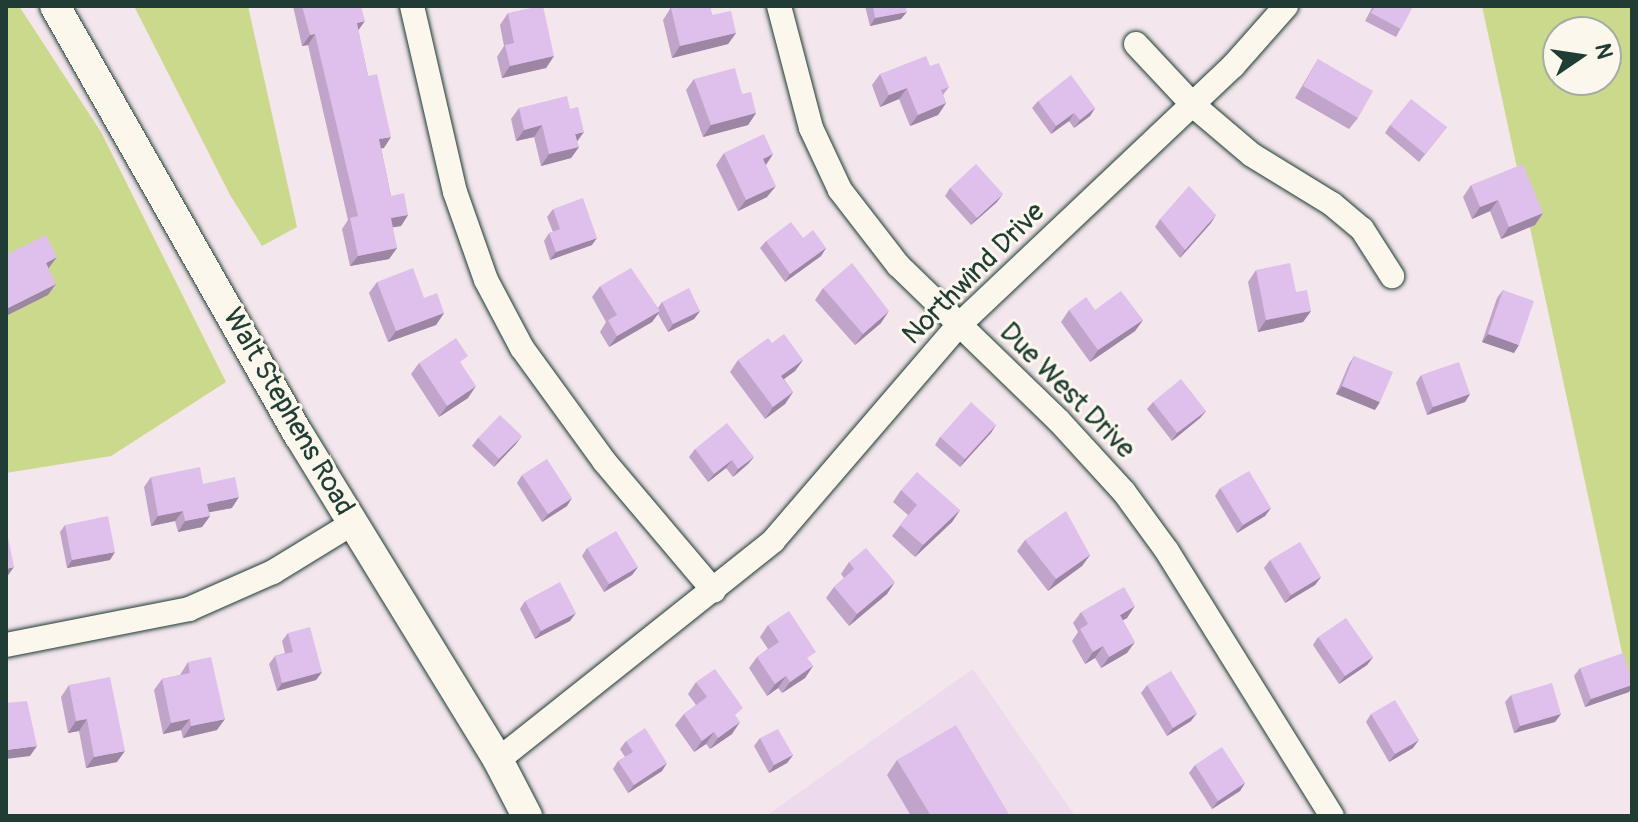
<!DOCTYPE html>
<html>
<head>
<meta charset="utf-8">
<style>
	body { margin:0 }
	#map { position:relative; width:1638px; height:822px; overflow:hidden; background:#f3e6ec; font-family:Pangolin,sans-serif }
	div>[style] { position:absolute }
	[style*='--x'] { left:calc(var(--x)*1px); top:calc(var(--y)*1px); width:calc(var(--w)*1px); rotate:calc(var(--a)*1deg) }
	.built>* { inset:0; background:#eddaec }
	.green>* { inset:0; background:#cbd98c }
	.roads { filter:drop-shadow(0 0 2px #1f3d34) drop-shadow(0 0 2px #1f3d34) }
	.minor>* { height:24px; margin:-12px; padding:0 12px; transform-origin:12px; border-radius:12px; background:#fbf7ec }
	.tertiary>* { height:30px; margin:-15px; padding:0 15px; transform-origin:15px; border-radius:15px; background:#fbf7ec }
	.wall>* { inset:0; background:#c0a4ca }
	.shaded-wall>* { inset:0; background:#9c86a4 }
	.building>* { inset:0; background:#dfbfeb }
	span { translate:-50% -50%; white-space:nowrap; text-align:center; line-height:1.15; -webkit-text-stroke:6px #fbf7ec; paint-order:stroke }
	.street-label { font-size:28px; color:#1f3d34 }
	.frame { position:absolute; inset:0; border:8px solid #1f3d34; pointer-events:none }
	.north { position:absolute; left:1542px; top:16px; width:80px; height:80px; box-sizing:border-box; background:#fbf7ec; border:2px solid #a3ada2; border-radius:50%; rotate:77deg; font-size:22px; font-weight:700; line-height:32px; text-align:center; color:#1f3d34 }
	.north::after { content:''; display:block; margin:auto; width:28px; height:36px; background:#1f3d34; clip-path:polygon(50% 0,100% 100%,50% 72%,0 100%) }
</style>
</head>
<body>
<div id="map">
	<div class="built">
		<div style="clip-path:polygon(973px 669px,1075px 816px,766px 816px)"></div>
	</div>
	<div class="green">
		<div style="clip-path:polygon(6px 6px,19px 6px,101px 132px,226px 382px,111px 456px,6px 473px)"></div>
		<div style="clip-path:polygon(134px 6px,248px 6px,297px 227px,262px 246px,230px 195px)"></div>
		<div style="clip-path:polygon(evenodd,1482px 6px,1632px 6px,1632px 699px,1482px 6px,1558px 32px,1606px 32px,1606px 80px,1558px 80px,1558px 32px)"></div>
	</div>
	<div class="roads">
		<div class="minor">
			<div style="--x:412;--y:6;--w:191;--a:77"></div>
			<div style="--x:455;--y:192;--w:93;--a:70.6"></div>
			<div style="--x:486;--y:280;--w:77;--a:62.1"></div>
			<div style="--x:522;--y:348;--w:140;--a:54"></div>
			<div style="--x:604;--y:461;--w:170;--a:49.8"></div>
			<div style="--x:779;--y:6;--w:126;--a:75.3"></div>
			<div style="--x:811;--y:128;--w:68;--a:64.9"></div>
			<div style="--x:840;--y:190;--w:95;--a:52.3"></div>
			<div style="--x:898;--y:265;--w:224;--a:44.1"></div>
			<div style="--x:1059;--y:421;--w:96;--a:47.5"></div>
			<div style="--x:1124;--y:492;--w:73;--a:53.9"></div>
			<div style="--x:1167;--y:551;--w:312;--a:58.1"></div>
			<div style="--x:1136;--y:44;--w:83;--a:46.9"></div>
			<div style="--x:1193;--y:105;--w:77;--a:40.3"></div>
			<div style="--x:1252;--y:155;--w:94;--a:31.5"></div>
			<div style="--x:1332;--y:204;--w:39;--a:40"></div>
			<div style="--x:1362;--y:229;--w:56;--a:57.4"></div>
			<div style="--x:6;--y:645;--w:187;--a:-11.1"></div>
			<div style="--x:189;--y:609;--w:92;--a:-23.8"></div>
			<div style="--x:273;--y:572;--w:94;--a:-31.5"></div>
			<div style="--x:498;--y:760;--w:352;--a:-38.5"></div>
			<div style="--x:773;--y:541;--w:285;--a:-49.3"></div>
			<div style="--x:959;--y:325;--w:377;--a:-43.4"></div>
			<div style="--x:1233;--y:66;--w:80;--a:-48.5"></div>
		</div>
		<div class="tertiary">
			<div style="--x:55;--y:6;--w:494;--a:60.4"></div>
			<div style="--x:299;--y:435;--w:381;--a:58.5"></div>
			<div style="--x:498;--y:760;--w:63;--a:62.6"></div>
		</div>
	</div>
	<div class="wall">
		<div style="clip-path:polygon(293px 6px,361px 6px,358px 30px,384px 148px,381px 148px,391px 196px,408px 215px,401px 226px,392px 227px,397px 248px,389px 259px,350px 266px,342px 229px,348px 220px,308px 45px,302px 46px)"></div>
		<div style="clip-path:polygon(670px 6px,710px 6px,712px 15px,736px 33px,728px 44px,672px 58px,663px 20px,670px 9px)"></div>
		<div style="clip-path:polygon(865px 6px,905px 6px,901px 19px,870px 26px)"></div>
		<div style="clip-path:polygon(1373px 6px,1413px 6px,1396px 37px,1365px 21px)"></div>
		<div style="clip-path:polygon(508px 13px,554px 56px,546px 68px,502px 78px,497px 57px,504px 46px,500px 25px)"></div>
		<div style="clip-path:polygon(1318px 59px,1358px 118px,1349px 129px,1295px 98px)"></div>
		<div style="clip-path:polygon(930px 66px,949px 87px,943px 95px,946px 103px,938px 115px,910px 126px,899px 99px,880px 107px,872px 85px,880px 74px)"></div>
		<div style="clip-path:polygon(694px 79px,742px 94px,756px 113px,748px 125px,703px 137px,686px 90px)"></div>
		<div style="clip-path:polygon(1038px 101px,1095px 108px,1090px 116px,1074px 128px,1069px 121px,1051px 134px,1032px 108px)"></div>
		<div style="clip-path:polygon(519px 108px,577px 142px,579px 147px,571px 158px,541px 166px,534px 137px,516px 141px,511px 119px)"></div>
		<div style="clip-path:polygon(1390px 125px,1447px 127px,1419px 162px,1385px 133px)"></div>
		<div style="clip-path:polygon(724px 153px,773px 154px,766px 165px,767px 197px,738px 211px,716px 165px)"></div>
		<div style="clip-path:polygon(1471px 185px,1543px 213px,1535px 225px,1501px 239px,1490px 211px,1472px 219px,1463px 197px)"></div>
		<div style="clip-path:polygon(950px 188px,997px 202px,971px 225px,945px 196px)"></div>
		<div style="clip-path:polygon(553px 209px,592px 245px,550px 260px,544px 241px,549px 233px,553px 232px,547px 217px)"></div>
		<div style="clip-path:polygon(1160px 219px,1211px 223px,1180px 258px,1155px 227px)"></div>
		<div style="clip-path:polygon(803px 238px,826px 248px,821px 256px,785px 282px,760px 248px,766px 241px)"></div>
		<div style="clip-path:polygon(1256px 270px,1296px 292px,1311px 311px,1303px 322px,1258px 332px,1248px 282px)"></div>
		<div style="clip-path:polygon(377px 282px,424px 298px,444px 313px,436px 325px,388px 342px,369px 293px)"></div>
		<div style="clip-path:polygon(600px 286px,658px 308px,662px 302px,700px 311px,694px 319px,668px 332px,658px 314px,652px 322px,609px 347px,600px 332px,606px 322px,592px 297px)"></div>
		<div style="clip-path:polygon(823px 288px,881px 323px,855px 345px,815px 300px)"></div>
		<div style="clip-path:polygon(1503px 290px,1514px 353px,1482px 342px,1497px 298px)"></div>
		<div style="clip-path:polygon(1069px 310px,1095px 310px,1143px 320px,1135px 331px,1090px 362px,1061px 322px)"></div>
		<div style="clip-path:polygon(772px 343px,803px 360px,795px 371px,784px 379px,793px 392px,785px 404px,765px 419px,730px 372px,738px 360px)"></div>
		<div style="clip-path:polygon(1354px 356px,1375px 410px,1336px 394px,1349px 364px)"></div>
		<div style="clip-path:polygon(419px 363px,462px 365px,468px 398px,439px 417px,411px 374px)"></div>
		<div style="clip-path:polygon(1421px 375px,1470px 394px,1465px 402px,1427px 415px,1416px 383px)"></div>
		<div style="clip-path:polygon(1153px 402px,1206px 411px,1200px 418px,1172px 441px,1147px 409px)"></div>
		<div style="clip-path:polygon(996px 425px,960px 467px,935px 445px,940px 437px)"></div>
		<div style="clip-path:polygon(478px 438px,516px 444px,494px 467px,472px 446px)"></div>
		<div style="clip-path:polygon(695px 449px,754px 457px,748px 464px,733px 477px,726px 468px,708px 482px,689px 457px)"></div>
		<div style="clip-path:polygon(522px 475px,567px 506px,542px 522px,517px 483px)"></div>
		<div style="clip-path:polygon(151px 477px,203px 484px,232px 508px,209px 512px,210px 516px,202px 527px,178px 532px,175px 521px,151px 526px,144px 487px)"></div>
		<div style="clip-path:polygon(1220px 488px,1271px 508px,1265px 516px,1237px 533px,1215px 496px)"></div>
		<div style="clip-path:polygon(901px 490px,960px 510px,952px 522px,915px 557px,892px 536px,908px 515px,893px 502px)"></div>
		<div style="clip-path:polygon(65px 525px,110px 560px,67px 568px,60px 532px)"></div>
		<div style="clip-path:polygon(1025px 540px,1090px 555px,1082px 566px,1048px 591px,1017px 551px)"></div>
		<div style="clip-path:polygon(587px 548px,638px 567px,632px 575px,604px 592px,582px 556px)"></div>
		<div style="clip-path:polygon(1270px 560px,1321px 577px,1315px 585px,1285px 603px,1264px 568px)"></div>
		<div style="clip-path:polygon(849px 562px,887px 594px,849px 626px,826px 598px,834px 587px,844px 578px,841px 574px)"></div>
		<div style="clip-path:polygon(525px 601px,570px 621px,535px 639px,520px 609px)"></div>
		<div style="clip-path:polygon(1081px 612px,1127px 618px,1123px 620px,1127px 653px,1101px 668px,1095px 658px,1085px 664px,1072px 641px,1078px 632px,1073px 623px)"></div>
		<div style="clip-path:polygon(768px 625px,809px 661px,813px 666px,805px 678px,782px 693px,778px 688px,767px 696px,749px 668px,757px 657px,768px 649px,760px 637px)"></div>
		<div style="clip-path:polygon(288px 633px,322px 672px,316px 680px,277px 691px,269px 664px,275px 656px,285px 653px,282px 641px)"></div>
		<div style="clip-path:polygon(1318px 637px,1373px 657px,1367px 665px,1339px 684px,1313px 645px)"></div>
		<div style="clip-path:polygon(188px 662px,217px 730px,183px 738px,181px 730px,163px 734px,154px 690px,162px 679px,180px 675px)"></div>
		<div style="clip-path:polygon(1580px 668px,1632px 679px,1632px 687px,1629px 692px,1585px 707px,1574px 676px)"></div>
		<div style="clip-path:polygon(696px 682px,737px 718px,732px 734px,710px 749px,706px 744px,694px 752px,675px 725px,684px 714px,696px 705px,688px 694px)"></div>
		<div style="clip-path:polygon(69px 685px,117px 762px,86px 768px,79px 731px,68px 733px,61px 697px)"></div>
		<div style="clip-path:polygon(1147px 685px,1191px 721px,1167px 736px,1141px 693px)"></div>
		<div style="clip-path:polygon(1511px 695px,1561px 714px,1555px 722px,1514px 733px,1505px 702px)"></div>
		<div style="clip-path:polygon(1371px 714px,1413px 748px,1389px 762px,1366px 722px)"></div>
		<div style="clip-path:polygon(760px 738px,793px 755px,787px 763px,769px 773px,754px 746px)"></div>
		<div style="clip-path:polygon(626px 741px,662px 771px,628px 793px,613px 769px,618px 761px,625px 757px,620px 749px)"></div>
		<div style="clip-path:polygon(897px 760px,1010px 816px,911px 816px,887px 775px)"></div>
		<div style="clip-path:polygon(1195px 765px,1245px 783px,1240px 791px,1212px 809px,1189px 773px)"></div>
	</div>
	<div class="shaded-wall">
		<div style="clip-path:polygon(907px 12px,901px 19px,870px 26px,875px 18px)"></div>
		<div style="clip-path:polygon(365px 21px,357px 32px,357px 23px)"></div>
		<div style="clip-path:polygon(736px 33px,728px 44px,672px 58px,680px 46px)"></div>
		<div style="clip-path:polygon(315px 34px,308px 45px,302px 46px,310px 35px)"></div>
		<div style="clip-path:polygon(554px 56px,546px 68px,502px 78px,510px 66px)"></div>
		<div style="clip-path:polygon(907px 88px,899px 99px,880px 107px,889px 95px)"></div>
		<div style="clip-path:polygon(946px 103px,938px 115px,910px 126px,918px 115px)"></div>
		<div style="clip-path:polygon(1095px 108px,1090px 116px,1074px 128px,1080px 120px)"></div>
		<div style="clip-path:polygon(756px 113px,748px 125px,703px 137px,711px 125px)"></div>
		<div style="clip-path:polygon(1074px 113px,1069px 121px,1051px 134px,1056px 126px)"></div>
		<div style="clip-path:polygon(542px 125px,534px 137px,516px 141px,524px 130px)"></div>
		<div style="clip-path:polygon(584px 132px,576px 143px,575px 134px)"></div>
		<div style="clip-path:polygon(391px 137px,384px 148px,372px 150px,379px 139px)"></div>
		<div style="clip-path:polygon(579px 147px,571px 158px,541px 166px,549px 154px)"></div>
		<div style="clip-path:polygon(773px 154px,765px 166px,763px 159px)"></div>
		<div style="clip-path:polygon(776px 186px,767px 197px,738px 211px,746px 200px)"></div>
		<div style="clip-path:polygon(1003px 194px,997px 202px,971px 225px,977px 218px)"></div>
		<div style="clip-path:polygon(1498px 200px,1490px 211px,1472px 219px,1480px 207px)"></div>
		<div style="clip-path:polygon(1543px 213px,1535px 225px,1501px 239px,1509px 227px)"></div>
		<div style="clip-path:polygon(408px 215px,401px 226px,383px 229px,391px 218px)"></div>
		<div style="clip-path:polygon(1216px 215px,1211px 223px,1180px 258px,1185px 250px)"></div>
		<div style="clip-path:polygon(597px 238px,592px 245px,550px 260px,556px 252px)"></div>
		<div style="clip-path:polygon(397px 248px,389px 259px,350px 266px,358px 256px)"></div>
		<div style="clip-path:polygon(826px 248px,821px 256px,785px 282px,790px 274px)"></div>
		<div style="clip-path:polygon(57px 257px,48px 269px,46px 263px)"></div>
		<div style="clip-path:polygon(56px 284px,48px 295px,6px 316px,6px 309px)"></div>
		<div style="clip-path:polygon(660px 311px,652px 322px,609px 347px,617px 336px)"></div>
		<div style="clip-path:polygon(700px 311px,694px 319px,668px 332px,673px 324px)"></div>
		<div style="clip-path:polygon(889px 311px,881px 323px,855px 345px,863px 334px)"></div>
		<div style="clip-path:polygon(1311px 311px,1303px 322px,1258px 332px,1266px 320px)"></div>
		<div style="clip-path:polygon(444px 313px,436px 325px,388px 342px,396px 331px)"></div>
		<div style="clip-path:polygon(1143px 320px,1135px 331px,1090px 362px,1098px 350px)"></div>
		<div style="clip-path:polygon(1488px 334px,1519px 345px,1514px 353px,1482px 342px)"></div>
		<div style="clip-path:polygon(803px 360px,795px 371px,773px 387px,781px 376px)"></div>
		<div style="clip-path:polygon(476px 386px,468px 398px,439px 417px,447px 406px)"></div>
		<div style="clip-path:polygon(1342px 386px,1380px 402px,1375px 410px,1336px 394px)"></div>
		<div style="clip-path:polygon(793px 392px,785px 404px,765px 419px,773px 407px)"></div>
		<div style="clip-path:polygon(1470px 394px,1465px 402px,1427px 415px,1433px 407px)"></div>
		<div style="clip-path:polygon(1206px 411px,1200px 418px,1172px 441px,1177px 433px)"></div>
		<div style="clip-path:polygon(996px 425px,991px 433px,960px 467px,965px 459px)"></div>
		<div style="clip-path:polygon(522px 436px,516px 444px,494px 467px,499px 459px)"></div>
		<div style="clip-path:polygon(754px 457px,748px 464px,733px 477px,738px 469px)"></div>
		<div style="clip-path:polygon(732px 460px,726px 468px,708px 482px,714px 474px)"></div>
		<div style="clip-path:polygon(239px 497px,232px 508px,200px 514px,207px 504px)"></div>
		<div style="clip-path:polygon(572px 498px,567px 506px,542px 522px,548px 514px)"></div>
		<div style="clip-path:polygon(1271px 508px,1265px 516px,1237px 533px,1243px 525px)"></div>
		<div style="clip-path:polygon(960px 510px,952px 522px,915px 557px,923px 545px)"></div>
		<div style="clip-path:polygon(183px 511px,175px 521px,151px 526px,158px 516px)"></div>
		<div style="clip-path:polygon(210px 516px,202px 527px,178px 532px,185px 521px)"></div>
		<div style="clip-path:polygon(115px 552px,110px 560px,67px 568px,72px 560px)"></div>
		<div style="clip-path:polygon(1090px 555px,1082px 566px,1048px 591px,1056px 579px)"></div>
		<div style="clip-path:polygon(14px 567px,6px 578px,6px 569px)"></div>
		<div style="clip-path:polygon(638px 567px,632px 575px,604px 592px,609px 584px)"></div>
		<div style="clip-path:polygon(1321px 577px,1315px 585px,1285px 603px,1291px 595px)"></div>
		<div style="clip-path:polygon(895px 582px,887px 594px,849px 626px,857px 614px)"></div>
		<div style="clip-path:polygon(1135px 606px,1127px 618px,1112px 626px,1120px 615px)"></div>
		<div style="clip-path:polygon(576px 613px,570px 621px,535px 639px,541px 631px)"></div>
		<div style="clip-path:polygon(1135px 642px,1127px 653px,1101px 668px,1109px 657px)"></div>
		<div style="clip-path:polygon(1103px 646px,1095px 658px,1085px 664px,1093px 652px)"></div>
		<div style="clip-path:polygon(1373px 657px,1367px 665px,1339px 684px,1345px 676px)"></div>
		<div style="clip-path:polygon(813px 666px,805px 678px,782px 693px,790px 682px)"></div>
		<div style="clip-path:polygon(322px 672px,316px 680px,277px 691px,282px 683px)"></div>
		<div style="clip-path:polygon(786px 676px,778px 688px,767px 696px,775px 684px)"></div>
		<div style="clip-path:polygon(1632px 685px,1629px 692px,1585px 707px,1591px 699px)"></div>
		<div style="clip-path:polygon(1197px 713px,1191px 721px,1167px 736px,1173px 728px)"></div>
		<div style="clip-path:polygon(1561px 714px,1555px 722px,1514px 733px,1520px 726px)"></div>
		<div style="clip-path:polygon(87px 719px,79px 731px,68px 733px,76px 721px)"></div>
		<div style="clip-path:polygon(190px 719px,181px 730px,163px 734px,171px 723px)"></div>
		<div style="clip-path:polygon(225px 719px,217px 730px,183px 738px,191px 726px)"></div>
		<div style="clip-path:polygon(740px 722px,732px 734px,710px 749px,718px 738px)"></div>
		<div style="clip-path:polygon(714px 732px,706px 744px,694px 752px,702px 741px)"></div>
		<div style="clip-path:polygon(1419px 740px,1413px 748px,1389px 762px,1395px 754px)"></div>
		<div style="clip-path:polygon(37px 746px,30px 756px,6px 759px,6px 750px)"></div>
		<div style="clip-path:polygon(125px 751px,117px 762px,86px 768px,94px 757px)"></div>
		<div style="clip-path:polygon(793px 755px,787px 763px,769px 773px,774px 765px)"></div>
		<div style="clip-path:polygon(667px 763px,662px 771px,628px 793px,634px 785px)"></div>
		<div style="clip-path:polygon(1245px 783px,1240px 791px,1212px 809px,1218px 801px)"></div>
	</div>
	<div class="building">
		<div style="clip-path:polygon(302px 6px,361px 6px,365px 21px,357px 23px,368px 76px,377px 74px,391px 137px,379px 139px,391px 196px,404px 193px,408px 215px,391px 218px,397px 248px,358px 256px,350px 218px,358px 216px,315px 34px,310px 35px)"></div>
		<div style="clip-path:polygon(540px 6px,543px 6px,554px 56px,510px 66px,505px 45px,514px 43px,508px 13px)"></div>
		<div style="clip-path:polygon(678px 6px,710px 6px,712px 15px,731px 11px,736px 33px,680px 46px,671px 8px)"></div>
		<div style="clip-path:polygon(873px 6px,905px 6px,907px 12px,875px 18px)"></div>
		<div style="clip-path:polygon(1375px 6px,1413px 6px,1401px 29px,1371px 13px)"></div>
		<div style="clip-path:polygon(926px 56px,930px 66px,939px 63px,949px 87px,941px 90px,946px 103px,918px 115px,907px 88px,889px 95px,880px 74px)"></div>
		<div style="clip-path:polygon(1318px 59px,1373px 91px,1358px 118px,1303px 86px)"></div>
		<div style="clip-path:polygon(735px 68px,742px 94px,751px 92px,756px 113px,711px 125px,694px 79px)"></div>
		<div style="clip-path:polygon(1071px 75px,1095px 108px,1080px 120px,1074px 113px,1056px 126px,1038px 101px)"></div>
		<div style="clip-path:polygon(567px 96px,570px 109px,578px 107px,584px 132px,575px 134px,579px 147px,549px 154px,542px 125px,524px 130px,519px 108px)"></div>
		<div style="clip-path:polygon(1411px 99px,1447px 127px,1425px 154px,1390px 125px)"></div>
		<div style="clip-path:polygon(764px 134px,773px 154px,763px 159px,776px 186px,746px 200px,724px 153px)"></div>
		<div style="clip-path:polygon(976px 164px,1003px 194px,977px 218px,950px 188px)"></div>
		<div style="clip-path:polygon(1523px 164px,1543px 213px,1509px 227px,1498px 200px,1480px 207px,1471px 185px)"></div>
		<div style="clip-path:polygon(1189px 186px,1216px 215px,1185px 250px,1160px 219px)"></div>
		<div style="clip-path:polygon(583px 198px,597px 238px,556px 252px,549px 233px,560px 229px,553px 209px)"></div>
		<div style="clip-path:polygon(791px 222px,803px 238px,813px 230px,826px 248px,790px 274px,766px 241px)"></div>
		<div style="clip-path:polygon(46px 235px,57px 257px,46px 263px,56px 284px,6px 309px,6px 255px)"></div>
		<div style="clip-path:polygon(852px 263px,889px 311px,863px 334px,823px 288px)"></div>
		<div style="clip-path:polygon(1290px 263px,1296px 292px,1307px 290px,1311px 311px,1266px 320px,1256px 270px)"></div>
		<div style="clip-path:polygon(413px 268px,424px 298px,437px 293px,444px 313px,396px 331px,377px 282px)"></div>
		<div style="clip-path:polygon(631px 268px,660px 311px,617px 336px,608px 320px,617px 315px,600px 286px)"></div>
		<div style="clip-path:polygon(689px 288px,700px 311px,673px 324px,662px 302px)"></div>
		<div style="clip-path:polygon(1503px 290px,1534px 301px,1519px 345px,1488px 334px)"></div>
		<div style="clip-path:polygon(1121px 291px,1143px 320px,1098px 350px,1069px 310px,1086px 297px,1095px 310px)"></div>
		<div style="clip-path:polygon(784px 334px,803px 360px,781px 376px,793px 392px,773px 407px,738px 360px,768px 338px,772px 343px)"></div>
		<div style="clip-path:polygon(456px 338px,468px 356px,460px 362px,476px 386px,447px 406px,419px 363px)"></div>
		<div style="clip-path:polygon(1354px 356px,1393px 372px,1380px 402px,1342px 386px)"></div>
		<div style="clip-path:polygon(1459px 362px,1470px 394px,1433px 407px,1421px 375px)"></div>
		<div style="clip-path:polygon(1181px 379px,1206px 411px,1177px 433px,1153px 402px)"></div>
		<div style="clip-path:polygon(971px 402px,996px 425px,965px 459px,940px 437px)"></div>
		<div style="clip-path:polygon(500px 415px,522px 436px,499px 459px,478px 438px)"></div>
		<div style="clip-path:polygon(727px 423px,754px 457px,738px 469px,732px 460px,714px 474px,695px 449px)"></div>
		<div style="clip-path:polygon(547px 459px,572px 498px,548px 514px,522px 475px)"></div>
		<div style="clip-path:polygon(200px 467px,203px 484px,235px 477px,239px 497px,207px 504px,210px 516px,185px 521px,183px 511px,158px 516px,151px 477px)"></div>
		<div style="clip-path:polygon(1249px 471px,1271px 508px,1243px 525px,1220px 488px)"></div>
		<div style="clip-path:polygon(917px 472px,960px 510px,923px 545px,900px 525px,917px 505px,901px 490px)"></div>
		<div style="clip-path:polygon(1066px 511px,1090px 555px,1056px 579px,1025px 540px)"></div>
		<div style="clip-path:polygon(108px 516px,115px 552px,72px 560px,65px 525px)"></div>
		<div style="clip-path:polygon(6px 528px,14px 567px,6px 569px)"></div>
		<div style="clip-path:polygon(616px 531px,638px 567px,609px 584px,587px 548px)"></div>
		<div style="clip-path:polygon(1300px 542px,1321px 577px,1291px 595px,1270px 560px)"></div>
		<div style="clip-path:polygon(866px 548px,895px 582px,857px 614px,834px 587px,854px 569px,849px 562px)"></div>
		<div style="clip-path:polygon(560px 582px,576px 613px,541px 631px,525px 601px)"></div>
		<div style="clip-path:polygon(1124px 587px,1135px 606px,1120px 615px,1135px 642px,1109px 657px,1103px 646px,1093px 652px,1080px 629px,1088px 624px,1081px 612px)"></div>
		<div style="clip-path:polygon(789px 611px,816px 652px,807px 658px,813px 666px,790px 682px,786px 676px,775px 684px,757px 657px,779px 642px,768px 625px)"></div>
		<div style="clip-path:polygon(1346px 618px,1373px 657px,1345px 676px,1318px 637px)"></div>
		<div style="clip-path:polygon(310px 627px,322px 672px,282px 683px,275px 656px,293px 652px,288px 633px)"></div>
		<div style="clip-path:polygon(1623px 653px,1632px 679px,1632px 685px,1591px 699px,1580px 668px)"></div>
		<div style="clip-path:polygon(211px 657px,225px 719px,191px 726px,190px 719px,171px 723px,162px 679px,190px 673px,188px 662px)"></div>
		<div style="clip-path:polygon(715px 669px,743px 708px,735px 715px,740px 722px,718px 738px,714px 732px,702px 741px,684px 714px,707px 697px,696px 682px)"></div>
		<div style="clip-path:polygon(1171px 671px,1197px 713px,1173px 728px,1147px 685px)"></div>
		<div style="clip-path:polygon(110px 677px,125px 751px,94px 757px,87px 719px,76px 721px,69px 685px)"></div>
		<div style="clip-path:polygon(1552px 683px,1561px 714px,1520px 726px,1511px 695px)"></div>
		<div style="clip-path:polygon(1395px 700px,1419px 740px,1395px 754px,1371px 714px)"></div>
		<div style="clip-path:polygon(27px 701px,37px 746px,6px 750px,6px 703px)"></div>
		<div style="clip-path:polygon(956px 725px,1010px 816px,931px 816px,897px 760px)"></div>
		<div style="clip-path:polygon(645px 728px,667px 763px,634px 785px,618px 761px,633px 752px,626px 741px)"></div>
		<div style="clip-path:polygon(778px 729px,793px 755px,774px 765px,760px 738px)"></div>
		<div style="clip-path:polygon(1222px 747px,1245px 783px,1218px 801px,1195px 765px)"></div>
	</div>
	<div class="street-label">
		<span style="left:974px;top:274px;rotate:-45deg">Northwind Drive</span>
		<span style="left:1067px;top:391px;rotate:45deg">Due West Drive</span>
		<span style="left:288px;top:412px;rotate:60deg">Walt Stephens Road</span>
	</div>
	<div class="frame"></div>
	<div class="north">N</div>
</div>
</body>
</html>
